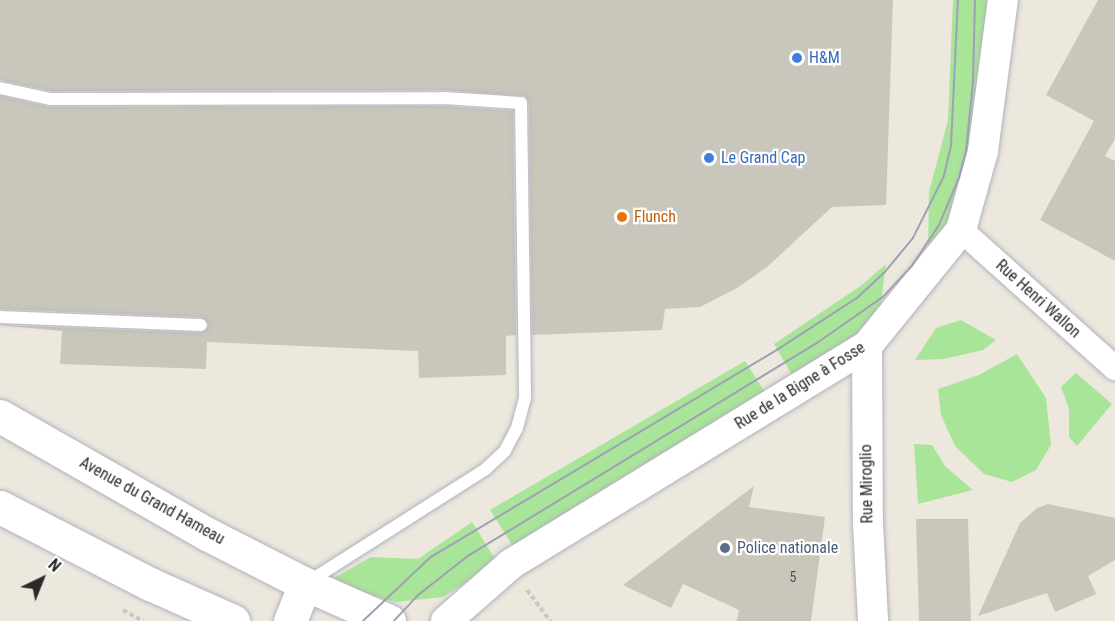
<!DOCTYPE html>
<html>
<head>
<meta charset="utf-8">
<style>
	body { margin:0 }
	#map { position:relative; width:1115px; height:621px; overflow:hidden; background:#ede8dd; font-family:"Roboto Condensed",sans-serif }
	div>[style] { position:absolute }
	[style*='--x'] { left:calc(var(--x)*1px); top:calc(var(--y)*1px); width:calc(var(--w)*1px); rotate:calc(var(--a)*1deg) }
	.green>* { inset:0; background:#a9e598 }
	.building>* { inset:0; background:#c9c6bb }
	.path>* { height:4px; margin-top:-2px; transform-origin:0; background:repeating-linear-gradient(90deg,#c8c8c8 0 4.5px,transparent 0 7.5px) }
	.roads { filter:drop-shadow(0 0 2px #b1b1bf) drop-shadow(0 0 2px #b1b1bf) }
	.service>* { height:12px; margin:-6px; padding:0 6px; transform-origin:6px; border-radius:6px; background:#fff }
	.minor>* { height:24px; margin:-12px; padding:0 12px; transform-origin:12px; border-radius:12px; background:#fff }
	.tertiary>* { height:30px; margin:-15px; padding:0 15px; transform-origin:15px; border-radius:15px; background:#fff }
	.secondary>* { height:33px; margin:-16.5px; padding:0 16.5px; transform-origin:16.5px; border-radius:16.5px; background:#fff }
	.tram>* { height:1.5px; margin:-0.75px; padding:0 0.75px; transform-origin:0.75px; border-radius:0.75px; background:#9fa0b6 }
	.dots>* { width:16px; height:16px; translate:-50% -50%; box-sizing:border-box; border:3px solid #fff; border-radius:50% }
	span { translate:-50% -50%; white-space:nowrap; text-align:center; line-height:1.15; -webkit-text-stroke:4.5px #fff; paint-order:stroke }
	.number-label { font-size:14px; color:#52524f }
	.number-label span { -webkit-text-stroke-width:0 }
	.shop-label { font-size:16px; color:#366cbe }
	.left { translate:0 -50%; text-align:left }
	.food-label { font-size:16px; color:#c56008 }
	.street-label { font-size:16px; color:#2b2b2b }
	.service-label { font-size:16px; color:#4e5e75 }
	.north { position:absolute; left:12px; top:549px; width:60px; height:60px; -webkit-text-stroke:4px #fff; paint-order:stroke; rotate:43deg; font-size:16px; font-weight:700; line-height:24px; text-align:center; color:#2b2b2b }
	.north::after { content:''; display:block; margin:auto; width:21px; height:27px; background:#2b2b2b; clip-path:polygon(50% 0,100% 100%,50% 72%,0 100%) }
</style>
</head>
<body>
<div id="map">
	<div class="green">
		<div style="clip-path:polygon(953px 0,996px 0,956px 214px,928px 258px,929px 192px,948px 120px)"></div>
		<div style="clip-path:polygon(886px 264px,879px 318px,796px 382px,774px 344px,862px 285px)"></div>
		<div style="clip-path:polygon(961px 320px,996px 340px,983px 350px,944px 359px,915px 360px,936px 328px)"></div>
		<div style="clip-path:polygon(1017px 354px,1046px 398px,1051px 445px,1036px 470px,1012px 482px,984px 474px,955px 446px,941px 415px,938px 389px,979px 375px)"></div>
		<div style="clip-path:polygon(745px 361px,769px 399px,516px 551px,490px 510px)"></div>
		<div style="clip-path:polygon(1076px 373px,1112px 404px,1077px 446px,1069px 437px,1069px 409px,1061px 387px)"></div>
		<div style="clip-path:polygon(914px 444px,932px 445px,945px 466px,973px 490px,918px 504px)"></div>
		<div style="clip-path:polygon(472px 522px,497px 562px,443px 597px,396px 602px,366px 594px,334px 578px,371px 557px,418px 559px)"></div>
	</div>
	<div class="building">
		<div style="clip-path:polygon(0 0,893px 0,886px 205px,832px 207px,767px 267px,737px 288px,700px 307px,665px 309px,662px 330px,532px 335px,529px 103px,525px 96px,444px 90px,51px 91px,0 80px)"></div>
		<div style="clip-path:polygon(1098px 0,1115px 0,1115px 139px,1105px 156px,1115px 161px,1115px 261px,1040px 220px,1094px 121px,1046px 95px)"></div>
		<div style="clip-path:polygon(0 96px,50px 107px,444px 106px,513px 111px,516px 335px,506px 336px,506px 375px,419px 378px,418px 351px,207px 342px,206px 369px,60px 364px,62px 331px,0 325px,201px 333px,209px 325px,201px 317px,0 309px)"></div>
		<div style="clip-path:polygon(754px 486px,749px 507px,825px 517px,811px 621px,737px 621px,739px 610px,683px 584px,671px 608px,623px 585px)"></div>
		<div style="clip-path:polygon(1048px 504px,1115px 518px,1115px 560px,1088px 576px,1096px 594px,1055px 612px,1047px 593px,978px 616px,1020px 523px,1037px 508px)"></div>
		<div style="clip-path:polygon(916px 519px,968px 519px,971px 621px,919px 621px)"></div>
	</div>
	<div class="path">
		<div style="--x:527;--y:590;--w:39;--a:53"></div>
		<div style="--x:123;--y:610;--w:23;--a:29"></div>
	</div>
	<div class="roads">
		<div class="service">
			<div style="--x:0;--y:88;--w:51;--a:12.4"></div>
			<div style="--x:50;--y:99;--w:394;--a:-0.1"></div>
			<div style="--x:444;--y:98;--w:77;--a:3.7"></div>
			<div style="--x:521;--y:103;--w:295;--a:89.2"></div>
			<div style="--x:525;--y:398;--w:31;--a:105"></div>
			<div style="--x:517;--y:428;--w:26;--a:118"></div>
			<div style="--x:505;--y:451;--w:26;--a:137"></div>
			<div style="--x:486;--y:469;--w:211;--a:147.6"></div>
			<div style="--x:0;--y:317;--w:201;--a:2.3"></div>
		</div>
		<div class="minor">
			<div style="--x:961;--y:230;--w:207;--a:41.9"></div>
		</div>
		<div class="tertiary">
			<div style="--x:867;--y:346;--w:178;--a:89.7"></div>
			<div style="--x:868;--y:524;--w:97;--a:87"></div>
			<div style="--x:446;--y:621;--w:86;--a:-41.2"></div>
			<div style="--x:511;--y:564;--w:417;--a:-31.5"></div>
			<div style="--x:867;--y:346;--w:149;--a:-51"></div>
			<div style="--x:961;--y:230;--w:82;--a:-74.4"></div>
			<div style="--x:983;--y:151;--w:152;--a:-82.5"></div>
		</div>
		<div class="secondary">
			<div style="--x:0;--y:416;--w:238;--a:29.7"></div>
			<div style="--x:207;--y:534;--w:110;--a:27"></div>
			<div style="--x:305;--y:584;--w:92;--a:23.8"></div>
			<div style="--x:0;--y:507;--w:169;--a:27.2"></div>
			<div style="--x:150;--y:584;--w:91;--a:24"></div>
			<div style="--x:290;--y:621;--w:40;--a:-68"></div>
		</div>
	</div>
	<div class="tram">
		<div style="--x:363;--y:621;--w:93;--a:-43.3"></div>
		<div style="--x:431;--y:557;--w:403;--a:-30.9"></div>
		<div style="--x:777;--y:350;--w:95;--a:-33"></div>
		<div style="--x:857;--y:298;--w:38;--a:-43"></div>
		<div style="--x:885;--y:272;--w:44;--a:-50.5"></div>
		<div style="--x:913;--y:238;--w:69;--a:-63.4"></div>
		<div style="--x:944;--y:176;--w:31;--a:-77"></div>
		<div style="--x:951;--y:146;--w:146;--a:-87.3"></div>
		<div style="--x:394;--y:621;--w:34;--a:-47"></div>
		<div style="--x:417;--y:596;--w:65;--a:-38.1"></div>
		<div style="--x:468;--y:556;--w:409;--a:-31.4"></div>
		<div style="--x:817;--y:343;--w:80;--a:-34.9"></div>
		<div style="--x:883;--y:297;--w:42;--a:-46.9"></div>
		<div style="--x:912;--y:266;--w:49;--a:-56.6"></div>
		<div style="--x:939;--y:225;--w:51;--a:-66.9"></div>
		<div style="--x:959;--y:178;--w:27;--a:-75"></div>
		<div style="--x:966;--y:152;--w:70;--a:-84.3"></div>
		<div style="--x:973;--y:82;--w:82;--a:-88.6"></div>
	</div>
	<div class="dots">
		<div style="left:797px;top:58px;background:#3f7fe0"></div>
		<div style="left:709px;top:158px;background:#3f7fe0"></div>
		<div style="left:622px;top:217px;background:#e8710a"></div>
		<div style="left:725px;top:548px;background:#5c6f8a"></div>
	</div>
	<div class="number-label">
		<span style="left:793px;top:577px">5</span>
	</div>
	<div class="shop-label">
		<span class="left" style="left:809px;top:58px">H&amp;M</span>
		<span class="left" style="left:721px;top:158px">Le Grand Cap</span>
	</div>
	<div class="food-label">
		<span class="left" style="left:634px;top:217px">Flunch</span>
	</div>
	<div class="street-label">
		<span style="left:1038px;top:299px;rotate:42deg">Rue Henri Wallon</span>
		<span style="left:800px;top:386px;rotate:-32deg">Rue de la Bigne à Fosse</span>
		<span style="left:867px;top:484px;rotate:-91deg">Rue Miroglio</span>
		<span style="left:152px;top:501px;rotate:29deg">Avenue du Grand Hameau</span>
	</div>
	<div class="service-label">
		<span class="left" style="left:737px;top:548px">Police nationale</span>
	</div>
	<div class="north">N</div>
</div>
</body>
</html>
